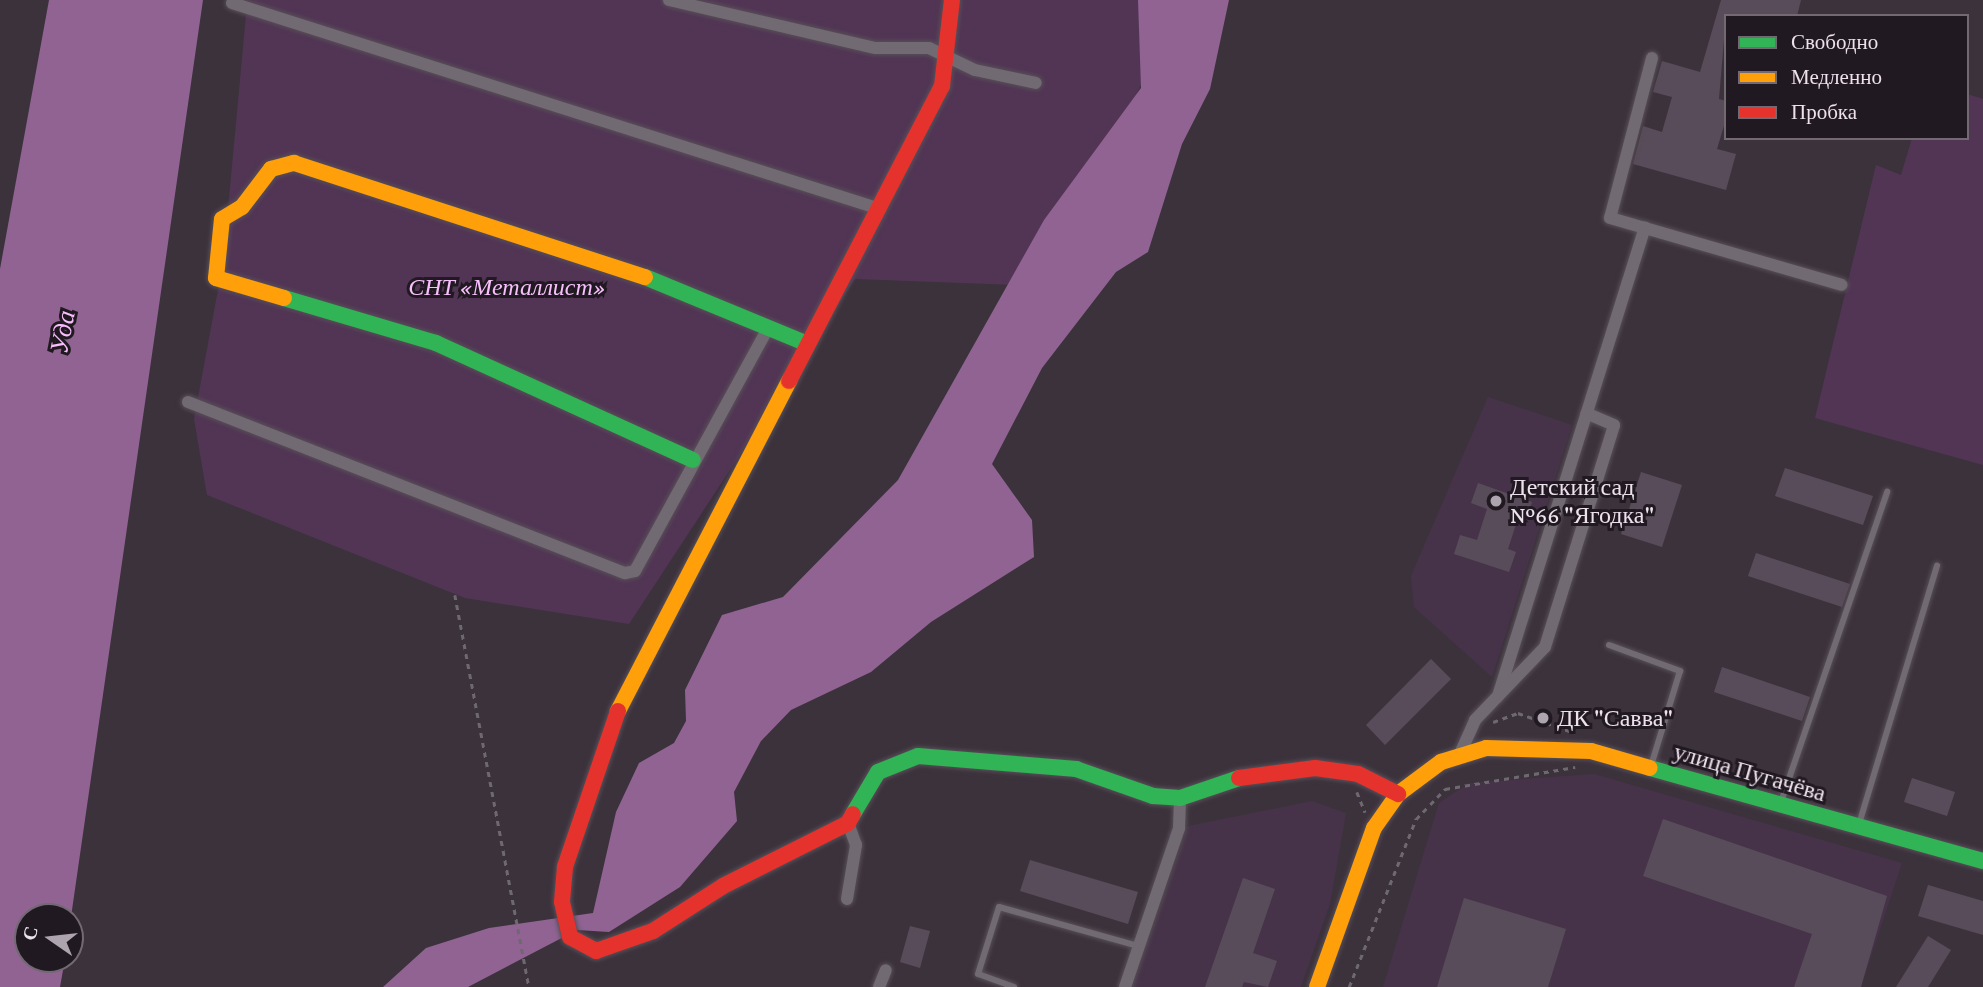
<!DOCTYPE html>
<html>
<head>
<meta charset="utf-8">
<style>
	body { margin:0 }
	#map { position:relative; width:1983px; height:987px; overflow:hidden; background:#3c323c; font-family:"Crimson Pro",serif }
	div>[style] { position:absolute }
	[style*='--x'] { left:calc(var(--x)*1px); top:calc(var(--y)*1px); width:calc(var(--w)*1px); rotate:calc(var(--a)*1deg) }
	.built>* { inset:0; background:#473349 }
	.green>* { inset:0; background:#523555 }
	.water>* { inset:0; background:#906393 }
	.building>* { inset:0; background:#594c5a }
	.path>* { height:2.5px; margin-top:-1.25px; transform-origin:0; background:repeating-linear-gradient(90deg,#6e686f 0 5px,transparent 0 10px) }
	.roads { filter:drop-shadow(0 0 2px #574f57) drop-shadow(0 0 2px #574f57) }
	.lane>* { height:6px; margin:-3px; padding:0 3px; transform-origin:3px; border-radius:3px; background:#726a72 }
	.street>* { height:12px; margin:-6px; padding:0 6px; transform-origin:6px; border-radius:6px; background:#726a72 }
	.fast>* { height:16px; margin:-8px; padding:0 8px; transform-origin:8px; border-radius:8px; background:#30b455 }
	.slow>* { height:16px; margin:-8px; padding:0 8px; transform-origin:8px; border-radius:8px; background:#ff9f0a }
	.jam>* { height:16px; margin:-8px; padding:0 8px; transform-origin:8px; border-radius:8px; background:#e5322d }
	.dots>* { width:19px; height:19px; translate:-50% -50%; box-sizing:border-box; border:4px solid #211921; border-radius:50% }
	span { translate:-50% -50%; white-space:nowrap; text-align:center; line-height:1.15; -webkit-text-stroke:6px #211921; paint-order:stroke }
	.park-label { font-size:24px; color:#f7bffc; font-style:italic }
	.poi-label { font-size:24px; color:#ece1ed }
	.left { translate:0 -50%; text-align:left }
	.street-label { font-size:24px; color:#ece1ed }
	.water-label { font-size:26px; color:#f6befa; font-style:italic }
	.legend { position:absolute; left:1724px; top:14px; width:245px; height:126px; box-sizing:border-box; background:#211921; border:2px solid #726973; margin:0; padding:9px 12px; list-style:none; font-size:21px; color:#ece1ed }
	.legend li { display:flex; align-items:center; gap:14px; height:35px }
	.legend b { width:35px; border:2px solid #726973 }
	.north { position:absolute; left:14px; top:903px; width:70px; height:70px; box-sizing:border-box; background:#211921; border:2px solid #726973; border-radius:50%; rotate:284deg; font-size:19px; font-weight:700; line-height:28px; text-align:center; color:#ece1ed }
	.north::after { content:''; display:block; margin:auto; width:24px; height:32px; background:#aea4af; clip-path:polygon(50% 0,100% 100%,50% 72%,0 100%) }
</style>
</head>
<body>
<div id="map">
	<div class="built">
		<div style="clip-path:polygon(1488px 397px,1572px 425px,1492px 677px,1414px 607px,1411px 576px)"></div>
		<div style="clip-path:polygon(1594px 774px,1902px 863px,1861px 987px,1383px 987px,1439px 803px,1469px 783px)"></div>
		<div style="clip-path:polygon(1312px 801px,1346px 813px,1330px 904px,1301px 987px,1132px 987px,1188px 826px)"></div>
	</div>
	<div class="green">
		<div style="clip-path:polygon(240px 0,1151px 0,1151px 63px,1117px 137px,1017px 285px,855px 279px,629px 624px,465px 598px,207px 495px,194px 419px,223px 263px,246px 15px)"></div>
		<div style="clip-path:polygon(1967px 94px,1983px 99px,1983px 465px,1815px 418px,1876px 165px,1901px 175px,1912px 138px,1967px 138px)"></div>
	</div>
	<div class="water">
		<div style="clip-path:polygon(49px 0,203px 0,70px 924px,70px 917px,28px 917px,28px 959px,65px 959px,60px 987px,0 987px,0 269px)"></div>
		<div style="clip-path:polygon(1138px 0,1229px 0,1210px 89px,1182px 144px,1148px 252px,1116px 272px,1042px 368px,992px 464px,1032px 520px,1034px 557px,931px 622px,871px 672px,791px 710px,761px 741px,734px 792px,737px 821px,680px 887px,609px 932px,577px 930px,468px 987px,383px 987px,426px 948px,489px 928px,593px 913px,616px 812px,639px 763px,674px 743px,686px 721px,685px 690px,722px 615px,783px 597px,898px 480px,1044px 220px,1141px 88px)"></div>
	</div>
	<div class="building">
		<div style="clip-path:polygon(1721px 0,1801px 0,1797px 16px,1726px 16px,1719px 99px,1726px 101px,1726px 119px,1717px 149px,1736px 154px,1726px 190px,1633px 164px,1643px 126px,1662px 132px,1672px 97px,1653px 92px,1662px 61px,1700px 72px)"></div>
		<div style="clip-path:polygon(1785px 468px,1873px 496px,1863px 525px,1775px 496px)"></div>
		<div style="clip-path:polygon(1641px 472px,1682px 485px,1662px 547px,1621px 534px)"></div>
		<div style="clip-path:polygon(1478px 483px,1532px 502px,1527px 518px,1519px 515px,1508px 549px,1516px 552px,1509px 572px,1454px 554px,1460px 535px,1477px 540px,1487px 509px,1471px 503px)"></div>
		<div style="clip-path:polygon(1756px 553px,1850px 584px,1842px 607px,1748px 576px)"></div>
		<div style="clip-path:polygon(1431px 659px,1451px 679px,1385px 745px,1366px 725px)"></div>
		<div style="clip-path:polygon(1722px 667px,1810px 697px,1802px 721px,1714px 692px)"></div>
		<div style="clip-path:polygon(1912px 778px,1955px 792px,1947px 816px,1904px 802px)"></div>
		<div style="clip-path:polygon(1663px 819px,1887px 896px,1861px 987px,1794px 987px,1812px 934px,1643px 876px)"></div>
		<div style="clip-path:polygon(1030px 860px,1138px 892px,1128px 924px,1020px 891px)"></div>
		<div style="clip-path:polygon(1243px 878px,1275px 889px,1253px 953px,1277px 961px,1268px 987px,1244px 982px,1242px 987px,1205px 987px)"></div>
		<div style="clip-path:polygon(1928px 885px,1983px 901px,1983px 935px,1918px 916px)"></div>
		<div style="clip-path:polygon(1464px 898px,1566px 929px,1548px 987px,1437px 987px)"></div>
		<div style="clip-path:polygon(910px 926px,930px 931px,920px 968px,900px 962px)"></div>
		<div style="clip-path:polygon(1928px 936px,1951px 950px,1928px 987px,1896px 987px)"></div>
	</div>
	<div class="path">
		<div style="--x:455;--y:595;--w:399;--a:79.3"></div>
		<div style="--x:1493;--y:722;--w:27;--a:-20"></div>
		<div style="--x:1518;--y:713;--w:60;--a:19.3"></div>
		<div style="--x:1357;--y:792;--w:22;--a:68"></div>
		<div style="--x:1349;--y:987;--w:181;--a:-68.3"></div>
		<div style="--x:1416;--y:819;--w:42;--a:-46"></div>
		<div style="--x:1445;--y:789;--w:132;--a:-9.6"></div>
	</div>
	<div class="roads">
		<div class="lane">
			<div style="--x:1609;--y:645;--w:76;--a:20.1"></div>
			<div style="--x:1680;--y:671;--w:99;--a:107"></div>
			<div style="--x:1781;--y:802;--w:328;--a:-71.1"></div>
			<div style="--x:1859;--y:824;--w:270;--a:-73.2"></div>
			<div style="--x:1014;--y:987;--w:38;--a:-160"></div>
			<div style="--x:978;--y:974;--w:70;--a:-72.6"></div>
			<div style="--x:999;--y:907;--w:144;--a:15.7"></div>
		</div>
		<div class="street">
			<div style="--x:669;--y:0;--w:212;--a:13.1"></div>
			<div style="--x:876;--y:48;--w:53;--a:0"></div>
			<div style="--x:929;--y:48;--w:51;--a:25.6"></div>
			<div style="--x:975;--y:70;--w:62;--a:12"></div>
			<div style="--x:232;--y:3;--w:680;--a:17.64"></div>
			<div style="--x:1652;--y:58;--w:165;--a:104.7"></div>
			<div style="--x:1610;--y:218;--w:241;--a:16.1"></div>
			<div style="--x:188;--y:402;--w:469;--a:21.4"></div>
			<div style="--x:625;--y:573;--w:10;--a:-11"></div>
			<div style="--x:635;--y:571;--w:279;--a:-61.3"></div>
			<div style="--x:1498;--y:696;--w:491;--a:-72.6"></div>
			<div style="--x:1460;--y:754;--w:37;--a:-66"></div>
			<div style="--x:1475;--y:720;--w:101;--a:-46.2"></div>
			<div style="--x:1545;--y:647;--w:232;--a:-72.7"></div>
			<div style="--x:1614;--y:425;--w:30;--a:-157"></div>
			<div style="--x:847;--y:899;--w:55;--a:-80.5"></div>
			<div style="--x:856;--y:845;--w:23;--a:-110"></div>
			<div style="--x:879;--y:987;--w:18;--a:-68"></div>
			<div style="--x:1125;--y:987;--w:168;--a:-71.2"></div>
			<div style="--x:1179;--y:828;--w:30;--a:-88"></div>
		</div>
		<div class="fast">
			<div style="--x:645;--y:277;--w:173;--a:22.4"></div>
			<div style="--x:284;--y:298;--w:159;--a:16.5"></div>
			<div style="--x:436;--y:343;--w:282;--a:24.5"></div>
			<div style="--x:1650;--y:768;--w:346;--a:15.6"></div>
			<div style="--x:853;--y:814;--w:49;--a:-59.2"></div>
			<div style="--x:878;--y:772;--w:43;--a:-21.8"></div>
			<div style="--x:918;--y:756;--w:159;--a:4.7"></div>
			<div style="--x:1076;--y:769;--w:82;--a:19.3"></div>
			<div style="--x:1153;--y:796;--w:27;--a:4"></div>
			<div style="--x:1180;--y:798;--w:62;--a:-18.7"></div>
		</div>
		<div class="slow">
			<div style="--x:284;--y:298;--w:71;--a:-163.6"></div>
			<div style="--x:216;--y:278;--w:59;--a:-84.2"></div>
			<div style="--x:222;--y:219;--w:23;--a:-31"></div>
			<div style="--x:242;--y:207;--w:48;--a:-52.7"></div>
			<div style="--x:271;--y:169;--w:24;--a:-15"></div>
			<div style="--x:294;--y:163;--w:369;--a:18"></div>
			<div style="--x:618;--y:711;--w:372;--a:-62.6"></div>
			<div style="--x:1317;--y:987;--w:169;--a:-70.3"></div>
			<div style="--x:1374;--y:828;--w:42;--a:-54.8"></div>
			<div style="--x:1398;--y:794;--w:54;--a:-36.7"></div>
			<div style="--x:1441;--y:762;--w:47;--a:-17.3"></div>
			<div style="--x:1486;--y:748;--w:105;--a:1.6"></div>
			<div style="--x:1591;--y:751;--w:61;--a:16.1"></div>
		</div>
		<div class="jam">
			<div style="--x:789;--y:381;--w:332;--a:-62.6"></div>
			<div style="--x:942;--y:86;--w:87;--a:-83.4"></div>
			<div style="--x:618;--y:711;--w:165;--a:108.8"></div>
			<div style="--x:565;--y:867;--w:35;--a:95"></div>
			<div style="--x:562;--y:902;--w:36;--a:77"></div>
			<div style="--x:570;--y:937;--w:30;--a:28"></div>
			<div style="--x:596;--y:951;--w:60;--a:-19.3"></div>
			<div style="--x:653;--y:931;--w:83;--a:-32.7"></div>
			<div style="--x:723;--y:886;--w:140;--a:-26.7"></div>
			<div style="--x:848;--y:823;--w:10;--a:-61"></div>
			<div style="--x:1239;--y:778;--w:77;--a:-7.5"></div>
			<div style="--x:1315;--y:768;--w:43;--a:7.9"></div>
			<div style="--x:1358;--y:774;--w:45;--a:26.6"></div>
		</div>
	</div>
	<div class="dots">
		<div style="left:1496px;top:501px;background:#aea4af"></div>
		<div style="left:1543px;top:718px;background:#aea4af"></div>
	</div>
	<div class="park-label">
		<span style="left:507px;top:287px">СНТ «Металлист»</span>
	</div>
	<div class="poi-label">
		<span class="left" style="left:1510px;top:501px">Детский сад<br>№66 "Ягодка"</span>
		<span class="left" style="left:1557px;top:718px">ДК "Савва"</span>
	</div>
	<div class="street-label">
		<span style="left:1750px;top:772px;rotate:16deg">улица Пугачёва</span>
	</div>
	<div class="water-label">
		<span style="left:63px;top:332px;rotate:-79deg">Уда</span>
	</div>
	<ul class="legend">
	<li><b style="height:9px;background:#30b455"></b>Свободно</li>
	<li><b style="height:9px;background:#ff9f0a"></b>Медленно</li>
	<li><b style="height:9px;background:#e5322d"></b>Пробка</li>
	</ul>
	<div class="north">С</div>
</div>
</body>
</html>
